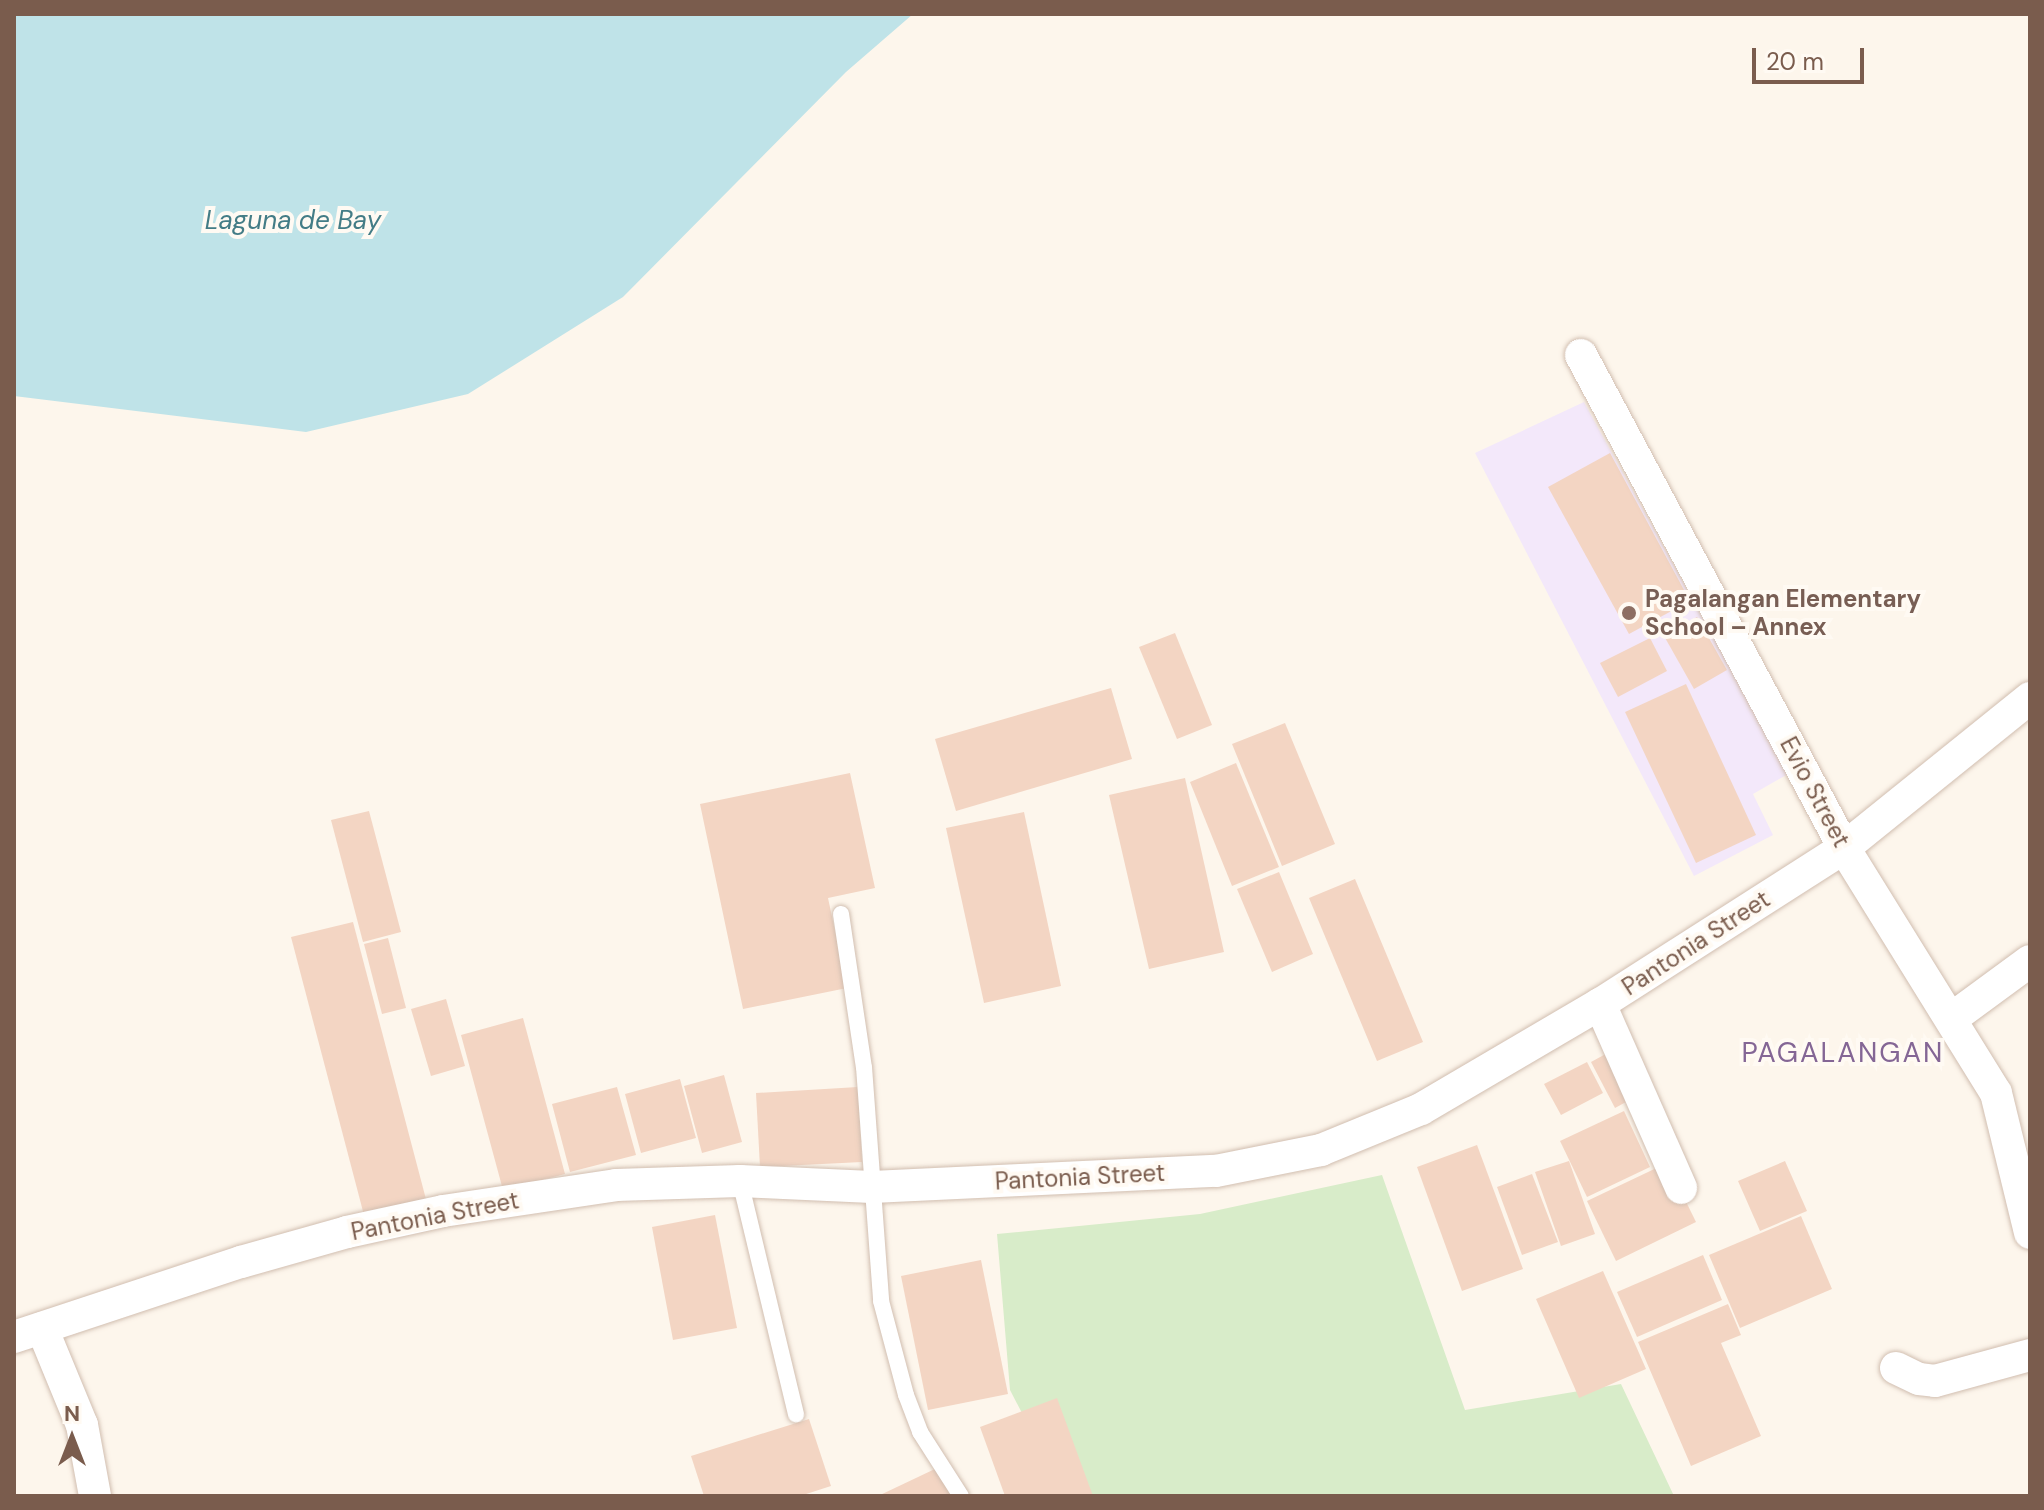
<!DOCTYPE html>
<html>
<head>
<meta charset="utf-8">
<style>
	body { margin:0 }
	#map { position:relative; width:2044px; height:1510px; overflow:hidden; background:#fdf6ec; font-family:"DM Sans",sans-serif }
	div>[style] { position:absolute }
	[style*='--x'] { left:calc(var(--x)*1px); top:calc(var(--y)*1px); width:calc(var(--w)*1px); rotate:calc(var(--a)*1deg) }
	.education>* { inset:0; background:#f3e8fa }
	.green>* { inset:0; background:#d8ecc9 }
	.water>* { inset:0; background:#bfe3e8 }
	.building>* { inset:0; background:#f3d5c3 }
	.roads { filter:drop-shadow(0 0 2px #d1beb0) drop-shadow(0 0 2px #d1beb0) }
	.service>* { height:16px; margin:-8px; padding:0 8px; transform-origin:8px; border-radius:8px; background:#fff }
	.minor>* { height:32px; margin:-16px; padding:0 16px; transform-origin:16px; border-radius:16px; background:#fff }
	.dots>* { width:22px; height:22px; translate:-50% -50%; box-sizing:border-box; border:4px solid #fffaf3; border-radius:50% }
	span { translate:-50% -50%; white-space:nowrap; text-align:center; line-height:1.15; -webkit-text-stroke:8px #fffaf3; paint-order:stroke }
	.education-label { font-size:24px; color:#785e54; font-weight:700 }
	.left { translate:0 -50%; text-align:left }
	.street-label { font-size:24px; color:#7a5c4d }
	.water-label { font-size:26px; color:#437c86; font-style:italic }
	.quarter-label { font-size:28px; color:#846695; letter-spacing:2px }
	.frame { position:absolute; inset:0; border:16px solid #7a5c4d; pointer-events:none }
	.north { position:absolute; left:32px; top:1398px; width:80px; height:80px; -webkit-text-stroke:6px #fffaf3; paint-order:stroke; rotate:0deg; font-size:22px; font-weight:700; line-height:32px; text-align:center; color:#7a5c4d }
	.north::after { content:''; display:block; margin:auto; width:28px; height:36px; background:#7a5c4d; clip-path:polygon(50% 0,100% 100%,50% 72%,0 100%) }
	.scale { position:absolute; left:1752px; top:48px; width:112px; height:36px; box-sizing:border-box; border:4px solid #7a5c4d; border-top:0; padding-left:10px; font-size:24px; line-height:28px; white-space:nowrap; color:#7a5c4d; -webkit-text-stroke:6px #fffaf3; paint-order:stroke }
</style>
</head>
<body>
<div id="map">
	<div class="education">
		<div style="clip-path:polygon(1584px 402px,1788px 774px,1753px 794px,1773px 835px,1694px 876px,1475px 453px)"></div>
	</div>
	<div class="green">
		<div style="clip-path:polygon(1382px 1175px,1465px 1410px,1621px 1384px,1674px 1496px,1065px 1496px,1010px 1390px,997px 1234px,1200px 1214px)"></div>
	</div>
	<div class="water">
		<div style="clip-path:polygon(14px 14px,913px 14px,846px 72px,623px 297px,468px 394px,306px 432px,14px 396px)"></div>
	</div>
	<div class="building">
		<div style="clip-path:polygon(1610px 453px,1690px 601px,1629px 634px,1548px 487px)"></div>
		<div style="clip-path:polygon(1697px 617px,1727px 670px,1694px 689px,1664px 636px)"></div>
		<div style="clip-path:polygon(1175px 633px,1212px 725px,1177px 739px,1139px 647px)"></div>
		<div style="clip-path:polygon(1650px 638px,1667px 671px,1618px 697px,1600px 663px)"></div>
		<div style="clip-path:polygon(1686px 684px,1756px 835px,1696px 863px,1625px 712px)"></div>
		<div style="clip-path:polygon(1111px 688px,1132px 759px,956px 811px,935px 739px)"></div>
		<div style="clip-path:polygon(1285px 723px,1335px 844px,1282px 866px,1232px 744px)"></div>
		<div style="clip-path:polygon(1236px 763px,1279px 867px,1232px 886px,1190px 782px)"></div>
		<div style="clip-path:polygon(850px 773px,875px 888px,828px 898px,847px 988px,743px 1009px,700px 804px)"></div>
		<div style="clip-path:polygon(1185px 778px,1224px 952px,1149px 969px,1109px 795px)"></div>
		<div style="clip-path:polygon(369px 811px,401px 932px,363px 942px,331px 820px)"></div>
		<div style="clip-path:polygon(1024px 812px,1061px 986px,984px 1003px,946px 828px)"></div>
		<div style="clip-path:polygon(1279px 872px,1313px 954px,1272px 972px,1237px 889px)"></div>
		<div style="clip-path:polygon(1355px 879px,1423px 1042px,1377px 1061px,1309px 898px)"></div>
		<div style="clip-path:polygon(353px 922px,427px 1203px,365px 1219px,291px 937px)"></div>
		<div style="clip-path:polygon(388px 938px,406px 1008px,382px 1014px,364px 944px)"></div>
		<div style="clip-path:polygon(446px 999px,465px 1066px,431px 1076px,411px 1009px)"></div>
		<div style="clip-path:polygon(523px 1018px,565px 1174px,503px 1190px,461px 1035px)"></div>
		<div style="clip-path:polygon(1613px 1050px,1637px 1096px,1615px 1108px,1591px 1062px)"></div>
		<div style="clip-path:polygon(1587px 1062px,1603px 1093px,1561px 1115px,1544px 1084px)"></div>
		<div style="clip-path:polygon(724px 1075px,742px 1142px,702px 1153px,684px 1086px)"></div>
		<div style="clip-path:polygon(680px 1079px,696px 1138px,641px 1153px,625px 1094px)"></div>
		<div style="clip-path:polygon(617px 1087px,636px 1155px,570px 1172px,552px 1104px)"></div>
		<div style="clip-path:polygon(858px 1087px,862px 1162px,760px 1167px,756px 1093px)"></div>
		<div style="clip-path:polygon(1624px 1111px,1650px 1167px,1587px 1197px,1560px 1141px)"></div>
		<div style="clip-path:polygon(1477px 1145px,1523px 1269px,1462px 1291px,1417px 1167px)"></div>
		<div style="clip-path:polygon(1569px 1161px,1595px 1234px,1561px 1246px,1535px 1172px)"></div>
		<div style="clip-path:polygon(1785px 1161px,1807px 1211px,1760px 1231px,1738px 1181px)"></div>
		<div style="clip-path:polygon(1667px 1163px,1696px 1222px,1616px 1261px,1587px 1201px)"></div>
		<div style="clip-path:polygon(1532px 1174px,1558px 1242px,1522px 1255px,1497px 1187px)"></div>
		<div style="clip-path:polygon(715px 1215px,737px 1328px,673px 1340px,652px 1227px)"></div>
		<div style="clip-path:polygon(1801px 1216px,1832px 1289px,1740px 1328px,1709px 1255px)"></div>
		<div style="clip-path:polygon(1703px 1255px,1722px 1300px,1637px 1337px,1617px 1292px)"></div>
		<div style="clip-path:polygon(981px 1260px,1008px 1394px,928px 1410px,901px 1276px)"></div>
		<div style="clip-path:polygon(1603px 1271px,1646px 1369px,1579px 1398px,1536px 1299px)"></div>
		<div style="clip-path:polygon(1728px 1304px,1741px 1335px,1721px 1343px,1761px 1436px,1691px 1466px,1638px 1342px)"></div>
		<div style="clip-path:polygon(1057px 1398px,1093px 1496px,1005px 1496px,980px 1427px)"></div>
		<div style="clip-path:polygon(809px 1419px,831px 1486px,800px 1496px,704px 1496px,691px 1456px)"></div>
		<div style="clip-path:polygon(937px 1468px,951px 1496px,878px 1496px)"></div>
	</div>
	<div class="roads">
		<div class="service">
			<div style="--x:841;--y:914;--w:155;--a:81.5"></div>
			<div style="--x:864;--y:1067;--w:235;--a:85.8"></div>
			<div style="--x:881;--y:1301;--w:97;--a:75.1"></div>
			<div style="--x:906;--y:1395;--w:40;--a:69"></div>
			<div style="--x:920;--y:1432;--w:76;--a:57.4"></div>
			<div style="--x:740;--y:1181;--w:240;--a:76.5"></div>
		</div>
		<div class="minor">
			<div style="--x:1581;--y:355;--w:559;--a:61.92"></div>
			<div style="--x:1844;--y:848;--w:288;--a:58.2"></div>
			<div style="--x:1996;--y:1093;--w:144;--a:76.3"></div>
			<div style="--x:1600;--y:1004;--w:201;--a:66.2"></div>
			<div style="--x:1951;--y:1019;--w:98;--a:-36.3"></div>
			<div style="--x:42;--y:1328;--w:105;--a:67.6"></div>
			<div style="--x:82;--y:1425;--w:72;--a:79.6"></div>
			<div style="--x:14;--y:1337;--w:239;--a:-18.3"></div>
			<div style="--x:241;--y:1262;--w:110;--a:-15.8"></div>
			<div style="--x:347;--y:1232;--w:98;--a:-12.3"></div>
			<div style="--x:443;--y:1211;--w:175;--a:-8.5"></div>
			<div style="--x:616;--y:1185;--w:124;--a:-1.8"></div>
			<div style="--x:740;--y:1181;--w:132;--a:2.6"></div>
			<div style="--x:872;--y:1187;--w:344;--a:-2.7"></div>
			<div style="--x:1216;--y:1171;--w:107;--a:-11.3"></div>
			<div style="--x:1321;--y:1150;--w:108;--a:-22.3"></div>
			<div style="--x:1421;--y:1109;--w:208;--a:-30.4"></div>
			<div style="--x:1600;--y:1004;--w:290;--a:-32.6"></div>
			<div style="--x:1844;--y:848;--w:239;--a:-38.9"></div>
			<div style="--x:1896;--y:1368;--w:25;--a:26"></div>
			<div style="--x:1919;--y:1379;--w:16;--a:7"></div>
			<div style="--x:1935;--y:1381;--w:98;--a:-15.3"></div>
		</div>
	</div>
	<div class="dots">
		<div style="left:1629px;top:613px;background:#8d6e63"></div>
	</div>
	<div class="education-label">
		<span class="left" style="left:1645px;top:613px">Pagalangan Elementary<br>School – Annex</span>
	</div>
	<div class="street-label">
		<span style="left:1815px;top:792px;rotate:62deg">Evio Street</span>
		<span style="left:1696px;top:943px;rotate:-33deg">Pantonia Street</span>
		<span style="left:1080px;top:1177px;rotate:-3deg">Pantonia Street</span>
		<span style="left:435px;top:1216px;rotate:-11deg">Pantonia Street</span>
	</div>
	<div class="water-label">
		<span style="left:293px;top:221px">Laguna de Bay</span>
	</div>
	<div class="quarter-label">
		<span style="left:1843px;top:1053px">PAGALANGAN</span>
	</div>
	<div class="frame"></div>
	<div class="north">N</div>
	<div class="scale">20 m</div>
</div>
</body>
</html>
